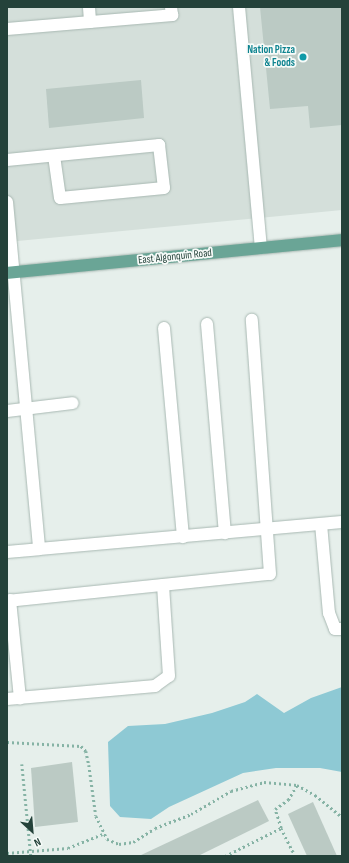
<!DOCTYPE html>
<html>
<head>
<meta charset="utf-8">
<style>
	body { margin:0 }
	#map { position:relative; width:349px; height:863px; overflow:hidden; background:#e6efeb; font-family:"Sofia Sans Condensed",sans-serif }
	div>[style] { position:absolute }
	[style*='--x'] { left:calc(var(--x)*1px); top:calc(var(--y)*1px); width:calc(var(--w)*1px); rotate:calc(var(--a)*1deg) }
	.built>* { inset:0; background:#d4dfda }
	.water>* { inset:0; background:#8ec9d4 }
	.building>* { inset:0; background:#bbcac4 }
	.path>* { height:2.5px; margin-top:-1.25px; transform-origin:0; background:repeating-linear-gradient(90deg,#86b3a5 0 2px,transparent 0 5px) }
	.roads { filter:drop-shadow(0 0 1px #a8b8b2) drop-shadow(0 0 1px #a8b8b2) }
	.minor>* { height:12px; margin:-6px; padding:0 6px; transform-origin:6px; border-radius:6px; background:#fff }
	.major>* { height:12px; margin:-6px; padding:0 6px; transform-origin:6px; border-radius:6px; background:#6aa596 }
	.dots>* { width:11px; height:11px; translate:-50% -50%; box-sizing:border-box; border:2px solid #f7fbf9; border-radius:50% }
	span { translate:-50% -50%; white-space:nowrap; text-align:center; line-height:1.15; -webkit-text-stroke:3.5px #f7fbf9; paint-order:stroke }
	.culture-label { font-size:11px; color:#0d838f; font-weight:700 }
	.right { translate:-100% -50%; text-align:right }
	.street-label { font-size:11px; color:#24423a }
	.frame { position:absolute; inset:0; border:8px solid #24423a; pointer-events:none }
	.north { position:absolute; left:12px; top:811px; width:40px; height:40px; -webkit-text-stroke:3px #f7fbf9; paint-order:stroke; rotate:154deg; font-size:11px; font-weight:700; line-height:16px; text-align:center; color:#24423a }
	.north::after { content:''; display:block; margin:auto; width:14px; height:18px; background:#24423a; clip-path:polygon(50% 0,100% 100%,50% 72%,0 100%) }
</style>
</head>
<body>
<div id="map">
	<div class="built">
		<div style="clip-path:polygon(7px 7px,342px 7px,342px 210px,7px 242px)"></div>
	</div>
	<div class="water">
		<div style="clip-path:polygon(342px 687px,342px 772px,320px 768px,276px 768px,243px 773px,169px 807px,151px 819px,120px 817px,110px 806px,108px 742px,128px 726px,165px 724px,212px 713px,245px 702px,257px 694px,284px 713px,311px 698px)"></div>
	</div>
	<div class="building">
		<div style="clip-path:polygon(260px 7px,342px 7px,342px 125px,310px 128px,308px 106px,270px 109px)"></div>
		<div style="clip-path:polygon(141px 80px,144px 118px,49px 128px,46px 89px)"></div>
		<div style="clip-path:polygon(72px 762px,78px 822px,35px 827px,31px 768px)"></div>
		<div style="clip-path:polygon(258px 800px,269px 821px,198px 856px,139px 856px)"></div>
		<div style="clip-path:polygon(313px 802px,337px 856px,307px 856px,288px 814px)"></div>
	</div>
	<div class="path">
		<div style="--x:7;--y:742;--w:74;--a:3.1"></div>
		<div style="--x:81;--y:746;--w:7;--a:45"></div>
		<div style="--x:86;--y:751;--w:14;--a:78"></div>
		<div style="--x:89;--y:765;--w:51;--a:82.2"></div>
		<div style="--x:96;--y:816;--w:25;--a:64"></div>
		<div style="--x:107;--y:839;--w:13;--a:23"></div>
		<div style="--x:119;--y:844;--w:14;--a:-8"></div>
		<div style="--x:133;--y:842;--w:26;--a:-32"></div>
		<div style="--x:155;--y:828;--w:39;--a:-21"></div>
		<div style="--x:191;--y:814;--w:46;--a:-29.9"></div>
		<div style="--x:231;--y:791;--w:34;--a:-15"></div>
		<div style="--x:264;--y:782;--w:33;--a:5"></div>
		<div style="--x:297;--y:785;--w:21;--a:29"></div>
		<div style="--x:315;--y:795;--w:35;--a:39"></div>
		<div style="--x:22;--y:764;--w:92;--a:84.4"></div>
		<div style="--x:281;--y:828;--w:20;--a:-108"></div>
		<div style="--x:275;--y:809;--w:16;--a:-35"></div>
		<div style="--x:288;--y:800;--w:17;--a:-59"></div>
		<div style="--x:7;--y:853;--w:61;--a:-4.7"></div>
		<div style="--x:68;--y:848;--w:37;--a:-22"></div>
		<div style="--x:225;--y:856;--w:63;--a:-26.6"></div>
		<div style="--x:281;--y:828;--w:31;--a:63"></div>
	</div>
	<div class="roads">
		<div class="minor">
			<div style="--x:89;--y:7;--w:15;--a:86"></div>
			<div style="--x:239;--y:7;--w:242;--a:84.8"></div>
			<div style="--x:7;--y:29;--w:166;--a:-4.8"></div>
			<div style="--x:172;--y:15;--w:8;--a:-97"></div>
			<div style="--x:7;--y:160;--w:153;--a:-5.6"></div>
			<div style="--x:159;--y:145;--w:43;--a:83.4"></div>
			<div style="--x:164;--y:188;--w:104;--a:174.5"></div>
			<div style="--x:60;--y:198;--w:42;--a:-98.1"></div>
			<div style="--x:7;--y:202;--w:348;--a:84.7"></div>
			<div style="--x:39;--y:549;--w:304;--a:-5.1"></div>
			<div style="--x:207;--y:324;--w:210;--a:85.1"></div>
			<div style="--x:164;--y:328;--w:210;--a:84.8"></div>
			<div style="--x:7;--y:411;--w:66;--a:-6.9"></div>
			<div style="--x:321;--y:524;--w:89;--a:84.9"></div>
			<div style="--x:329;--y:613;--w:17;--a:69"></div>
			<div style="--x:335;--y:629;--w:7;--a:0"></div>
			<div style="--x:7;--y:552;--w:32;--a:-5"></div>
			<div style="--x:10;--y:600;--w:99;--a:84.2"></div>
			<div style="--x:7;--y:601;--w:264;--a:-5.9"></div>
			<div style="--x:270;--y:574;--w:255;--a:-94.1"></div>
			<div style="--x:7;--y:699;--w:149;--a:-5"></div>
			<div style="--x:155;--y:686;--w:17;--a:-36"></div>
			<div style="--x:169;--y:676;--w:91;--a:-93.8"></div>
		</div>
		<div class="major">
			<div style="--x:7;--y:273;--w:337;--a:-5.6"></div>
		</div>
	</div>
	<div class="dots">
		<div style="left:303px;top:57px;background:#0f9aa8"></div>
	</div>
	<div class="culture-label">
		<span class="right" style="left:295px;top:57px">Nation Pizza<br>&amp; Foods</span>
	</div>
	<div class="street-label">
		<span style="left:175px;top:257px;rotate:-6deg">East Algonquin Road</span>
	</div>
	<div class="frame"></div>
	<div class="north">N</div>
</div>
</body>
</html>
